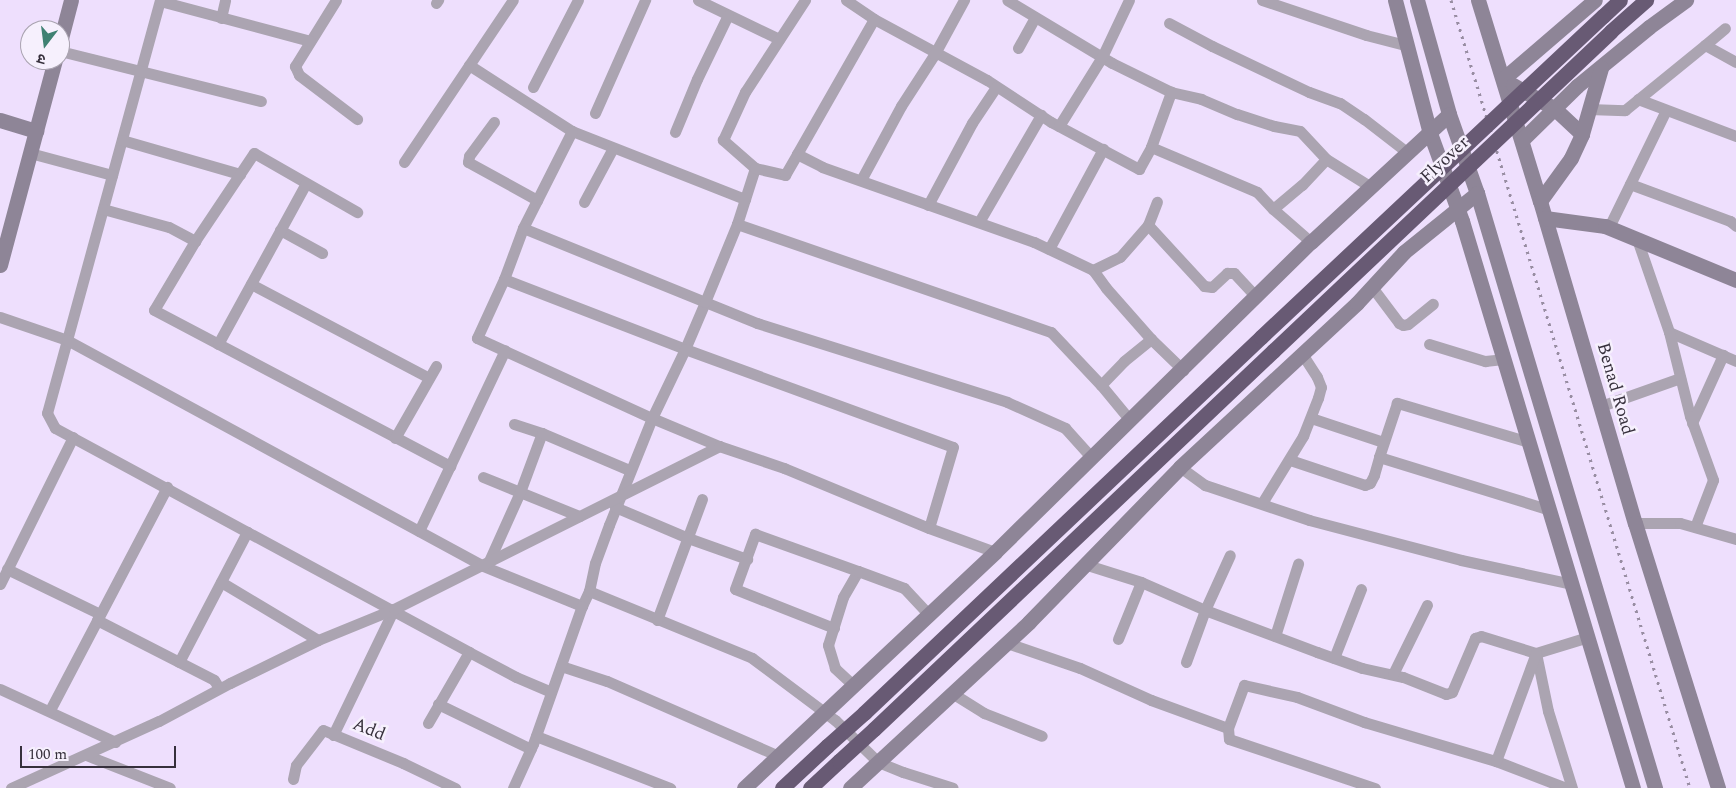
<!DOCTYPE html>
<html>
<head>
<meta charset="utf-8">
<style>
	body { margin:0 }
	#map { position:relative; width:1736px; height:788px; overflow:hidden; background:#eedffd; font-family:Spectral,"Noto Sans Devanagari",serif }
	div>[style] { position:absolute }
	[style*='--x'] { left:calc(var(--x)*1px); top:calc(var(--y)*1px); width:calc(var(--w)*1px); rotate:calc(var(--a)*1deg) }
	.street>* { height:11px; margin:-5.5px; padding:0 5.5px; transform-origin:5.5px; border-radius:5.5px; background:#aba4b1 }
	.secondary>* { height:15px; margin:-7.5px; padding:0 7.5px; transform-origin:7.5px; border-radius:7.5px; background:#8e8597 }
	.highway>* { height:15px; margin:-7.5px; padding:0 7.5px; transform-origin:7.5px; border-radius:7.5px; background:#685a74 }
	.rail>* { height:3px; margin-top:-1.5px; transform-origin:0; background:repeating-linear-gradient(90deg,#988da2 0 2.5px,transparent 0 7.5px) }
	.highway-bridge>* { height:15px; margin:-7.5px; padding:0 7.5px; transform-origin:7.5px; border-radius:7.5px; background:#685a74 }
	span { translate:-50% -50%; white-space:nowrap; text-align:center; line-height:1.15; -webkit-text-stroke:5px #f6f0fd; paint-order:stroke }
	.street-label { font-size:18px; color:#36303c }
	.north { position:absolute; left:20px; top:20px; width:50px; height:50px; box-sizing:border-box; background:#f6f0fd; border:1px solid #a9a3b0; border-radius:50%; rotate:195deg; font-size:14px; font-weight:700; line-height:20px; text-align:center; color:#36303c }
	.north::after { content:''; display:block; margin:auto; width:18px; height:22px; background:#3f8173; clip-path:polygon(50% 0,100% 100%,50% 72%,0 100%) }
	.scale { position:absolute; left:20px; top:746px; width:156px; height:22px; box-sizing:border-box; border:2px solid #36303c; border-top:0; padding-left:6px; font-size:15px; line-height:18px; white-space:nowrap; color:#36303c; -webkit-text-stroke:4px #f6f0fd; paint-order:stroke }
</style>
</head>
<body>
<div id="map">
	<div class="street">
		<div style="--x:160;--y:0;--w:428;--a:105.3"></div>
		<div style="--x:47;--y:413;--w:17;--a:62"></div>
		<div style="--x:55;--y:428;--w:471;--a:28.4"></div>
		<div style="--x:336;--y:0;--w:78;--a:121.8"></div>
		<div style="--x:295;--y:66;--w:10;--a:66"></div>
		<div style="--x:299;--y:75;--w:73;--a:37.2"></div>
		<div style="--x:698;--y:0;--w:90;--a:25.7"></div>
		<div style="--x:846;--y:0;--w:34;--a:34"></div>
		<div style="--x:874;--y:19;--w:128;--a:28.4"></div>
		<div style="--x:987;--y:80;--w:77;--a:33.3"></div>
		<div style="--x:1051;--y:122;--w:100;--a:28.1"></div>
		<div style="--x:1139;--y:169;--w:25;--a:-61"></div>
		<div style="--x:1151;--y:147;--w:59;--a:-70"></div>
		<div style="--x:1171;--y:92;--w:66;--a:-153.8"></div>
		<div style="--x:1112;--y:63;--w:122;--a:-149"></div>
		<div style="--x:1262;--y:0;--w:110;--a:18.6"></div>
		<div style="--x:1366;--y:35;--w:40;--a:14.4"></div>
		<div style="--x:160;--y:1;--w:155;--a:14.9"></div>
		<div style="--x:436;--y:3;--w:4;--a:-56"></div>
		<div style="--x:221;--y:18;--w:18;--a:-77"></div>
		<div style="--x:1169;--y:23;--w:49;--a:28.1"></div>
		<div style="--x:1212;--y:46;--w:107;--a:25.4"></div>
		<div style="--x:1309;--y:92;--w:33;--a:20"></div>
		<div style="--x:1340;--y:103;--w:29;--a:34"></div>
		<div style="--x:1364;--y:119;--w:56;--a:37.7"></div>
		<div style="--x:1705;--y:45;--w:26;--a:-40"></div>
		<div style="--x:1018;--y:48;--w:35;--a:-61"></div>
		<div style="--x:60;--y:51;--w:207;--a:14"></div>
		<div style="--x:469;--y:65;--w:122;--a:32.7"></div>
		<div style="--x:572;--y:131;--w:186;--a:21.5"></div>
		<div style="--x:533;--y:87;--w:98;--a:-62.7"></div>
		<div style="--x:1171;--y:92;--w:31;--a:13"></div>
		<div style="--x:1201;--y:99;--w:39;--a:23"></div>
		<div style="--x:1237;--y:114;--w:39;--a:18"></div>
		<div style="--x:1274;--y:126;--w:26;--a:11"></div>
		<div style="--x:1300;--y:131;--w:38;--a:47"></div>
		<div style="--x:1326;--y:159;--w:53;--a:31.9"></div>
		<div style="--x:1638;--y:99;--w:105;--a:20.7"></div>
		<div style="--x:1588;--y:109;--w:37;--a:2"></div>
		<div style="--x:1625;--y:110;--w:103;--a:-39.1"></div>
		<div style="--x:1705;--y:45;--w:35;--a:29"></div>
		<div style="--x:595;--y:113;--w:124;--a:-66.1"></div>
		<div style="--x:494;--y:122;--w:42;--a:126.3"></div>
		<div style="--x:469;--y:156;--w:6;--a:99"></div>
		<div style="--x:468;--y:162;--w:79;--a:28.8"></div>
		<div style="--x:1059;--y:126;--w:81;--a:-58.1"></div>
		<div style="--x:1102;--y:57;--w:63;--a:-64.7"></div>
		<div style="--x:572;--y:131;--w:109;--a:116.8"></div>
		<div style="--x:523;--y:228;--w:54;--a:110.4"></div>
		<div style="--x:504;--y:279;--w:194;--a:21.1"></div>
		<div style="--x:685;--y:349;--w:51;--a:-66.9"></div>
		<div style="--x:705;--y:302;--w:56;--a:22"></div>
		<div style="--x:757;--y:323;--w:262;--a:17.5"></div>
		<div style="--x:1007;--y:402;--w:64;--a:24.1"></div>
		<div style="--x:1065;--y:428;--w:40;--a:48"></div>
		<div style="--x:675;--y:132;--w:57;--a:-67.5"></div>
		<div style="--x:697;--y:79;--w:71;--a:-64.2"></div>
		<div style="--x:122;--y:140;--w:123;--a:16.1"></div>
		<div style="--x:1151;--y:147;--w:115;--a:23"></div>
		<div style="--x:1257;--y:192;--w:23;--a:47"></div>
		<div style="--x:1273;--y:209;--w:50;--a:41"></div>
		<div style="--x:30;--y:153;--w:85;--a:15"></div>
		<div style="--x:797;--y:154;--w:155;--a:-60.3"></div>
		<div style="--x:404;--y:162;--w:195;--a:-56.1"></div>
		<div style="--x:755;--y:168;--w:43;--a:-138.8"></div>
		<div style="--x:723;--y:140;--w:53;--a:-65.4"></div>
		<div style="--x:745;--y:92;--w:110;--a:-56.9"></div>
		<div style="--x:861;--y:180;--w:84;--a:-61.6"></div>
		<div style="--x:901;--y:106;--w:61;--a:-57.1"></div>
		<div style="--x:934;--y:55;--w:63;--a:-61.4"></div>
		<div style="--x:1630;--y:184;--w:107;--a:20.3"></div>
		<div style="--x:1730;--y:221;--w:8;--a:40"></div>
		<div style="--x:584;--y:202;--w:61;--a:-61.8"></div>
		<div style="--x:928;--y:205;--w:93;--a:-61.8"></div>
		<div style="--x:972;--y:123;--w:43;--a:-56.3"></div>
		<div style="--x:103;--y:209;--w:68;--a:15.3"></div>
		<div style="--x:169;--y:227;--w:30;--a:28"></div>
		<div style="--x:195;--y:241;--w:80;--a:120.7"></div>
		<div style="--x:154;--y:310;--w:335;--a:27.8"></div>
		<div style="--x:1273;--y:209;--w:38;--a:-40"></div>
		<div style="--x:1302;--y:185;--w:35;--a:-47"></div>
		<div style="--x:979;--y:222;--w:124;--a:-59.9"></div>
		<div style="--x:737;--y:224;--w:59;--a:-72.2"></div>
		<div style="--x:755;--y:168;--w:31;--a:13"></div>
		<div style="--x:785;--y:175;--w:24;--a:-60"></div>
		<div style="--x:797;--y:154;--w:28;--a:27"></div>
		<div style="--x:822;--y:167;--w:225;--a:19.5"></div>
		<div style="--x:1034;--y:242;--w:65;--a:25.4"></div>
		<div style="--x:1093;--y:270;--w:22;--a:54"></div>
		<div style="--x:1106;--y:288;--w:68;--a:48.6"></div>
		<div style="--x:1148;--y:225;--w:25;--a:-69"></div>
		<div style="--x:1609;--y:227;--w:130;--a:-64"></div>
		<div style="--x:523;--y:228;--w:196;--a:22.1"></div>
		<div style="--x:705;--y:302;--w:84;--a:-67.7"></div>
		<div style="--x:737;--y:224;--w:332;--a:19"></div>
		<div style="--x:1051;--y:332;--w:73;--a:46.7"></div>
		<div style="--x:1101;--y:385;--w:45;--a:50.4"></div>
		<div style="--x:280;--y:230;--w:48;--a:28.7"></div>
		<div style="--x:1637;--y:239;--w:98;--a:71"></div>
		<div style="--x:1669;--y:332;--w:73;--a:23.4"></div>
		<div style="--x:195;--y:241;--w:106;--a:-56.2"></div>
		<div style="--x:254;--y:153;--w:119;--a:29.8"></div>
		<div style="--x:1049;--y:249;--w:114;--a:-61.6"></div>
		<div style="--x:1093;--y:270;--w:30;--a:-26"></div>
		<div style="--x:1120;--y:257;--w:43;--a:-48.8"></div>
		<div style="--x:1148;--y:225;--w:83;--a:47.4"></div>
		<div style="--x:1204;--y:286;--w:8;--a:7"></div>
		<div style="--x:1212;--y:287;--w:21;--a:-43"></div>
		<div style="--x:1227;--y:273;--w:7;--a:0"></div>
		<div style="--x:1234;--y:273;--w:33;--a:47"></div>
		<div style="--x:504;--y:279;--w:65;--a:114.6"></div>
		<div style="--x:477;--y:338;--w:192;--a:24.6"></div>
		<div style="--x:652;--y:418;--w:115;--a:111.9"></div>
		<div style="--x:609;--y:525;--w:40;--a:110.2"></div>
		<div style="--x:595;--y:563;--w:29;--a:102"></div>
		<div style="--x:251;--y:284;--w:201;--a:27.8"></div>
		<div style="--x:1372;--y:287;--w:45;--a:53.1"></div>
		<div style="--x:1399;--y:323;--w:4;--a:27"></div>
		<div style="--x:1403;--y:325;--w:5;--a:-11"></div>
		<div style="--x:1408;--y:324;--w:32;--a:-39"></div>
		<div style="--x:0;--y:317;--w:71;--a:18.9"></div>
		<div style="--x:67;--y:340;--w:473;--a:28.5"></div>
		<div style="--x:483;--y:566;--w:107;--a:22"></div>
		<div style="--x:582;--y:606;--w:17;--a:-65"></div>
		<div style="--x:589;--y:591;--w:176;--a:22.3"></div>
		<div style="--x:752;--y:658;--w:104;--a:36.8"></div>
		<div style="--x:835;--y:720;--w:60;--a:44.3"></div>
		<div style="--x:878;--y:762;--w:27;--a:22"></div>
		<div style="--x:903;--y:772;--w:52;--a:17.7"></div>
		<div style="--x:1669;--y:332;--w:87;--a:76"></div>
		<div style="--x:1690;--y:416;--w:68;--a:70.2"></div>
		<div style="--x:1713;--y:480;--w:50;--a:111"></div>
		<div style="--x:218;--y:344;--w:183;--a:-61.3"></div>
		<div style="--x:1429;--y:344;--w:59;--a:16.9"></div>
		<div style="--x:1485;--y:361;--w:18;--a:-6"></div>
		<div style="--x:1101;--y:385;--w:33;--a:-46"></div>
		<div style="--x:1124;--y:361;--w:35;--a:-39"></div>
		<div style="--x:1151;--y:339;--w:45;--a:44.1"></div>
		<div style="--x:1601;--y:406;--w:84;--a:-19.5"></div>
		<div style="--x:1311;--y:418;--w:76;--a:18.4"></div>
		<div style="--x:1692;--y:423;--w:75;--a:-65.5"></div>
		<div style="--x:514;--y:424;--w:29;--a:18"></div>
		<div style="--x:395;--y:438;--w:83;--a:-60.3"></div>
		<div style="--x:1529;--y:442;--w:138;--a:-163.5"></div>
		<div style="--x:1397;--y:403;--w:57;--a:108.4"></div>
		<div style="--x:1379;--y:457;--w:179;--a:17.2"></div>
		<div style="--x:719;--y:446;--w:73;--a:-157.3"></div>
		<div style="--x:652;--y:418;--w:76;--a:-64.4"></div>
		<div style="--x:685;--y:349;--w:285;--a:20.1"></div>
		<div style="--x:953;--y:447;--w:84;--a:106.5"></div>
		<div style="--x:1290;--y:460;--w:79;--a:18.4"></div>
		<div style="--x:1365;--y:485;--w:5;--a:-22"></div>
		<div style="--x:1370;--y:483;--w:9;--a:-63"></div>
		<div style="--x:1374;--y:475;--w:19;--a:-74"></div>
		<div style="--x:1180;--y:467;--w:31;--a:36"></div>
		<div style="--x:1205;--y:485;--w:110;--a:18.6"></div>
		<div style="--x:1309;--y:520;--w:157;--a:14.7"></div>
		<div style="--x:1461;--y:560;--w:114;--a:12.2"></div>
		<div style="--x:483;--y:477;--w:104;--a:22.1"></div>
		<div style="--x:1262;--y:503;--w:79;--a:-58.5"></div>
		<div style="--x:1303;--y:436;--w:41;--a:-68.5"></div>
		<div style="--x:1318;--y:398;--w:11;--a:-75"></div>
		<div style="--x:1321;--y:387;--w:11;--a:-112"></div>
		<div style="--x:1317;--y:377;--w:27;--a:-123"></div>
		<div style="--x:615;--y:507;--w:79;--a:23"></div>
		<div style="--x:688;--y:538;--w:63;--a:19.6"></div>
		<div style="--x:1635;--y:523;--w:45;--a:0"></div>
		<div style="--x:1680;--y:523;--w:58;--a:15.9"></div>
		<div style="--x:419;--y:531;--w:200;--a:-64.6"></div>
		<div style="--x:489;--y:561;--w:76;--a:-65.8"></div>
		<div style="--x:520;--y:492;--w:63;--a:-69.6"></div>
		<div style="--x:542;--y:433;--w:95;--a:23"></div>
		<div style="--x:1084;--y:564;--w:60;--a:17.5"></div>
		<div style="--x:1141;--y:582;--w:70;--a:23.6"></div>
		<div style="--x:1205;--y:610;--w:120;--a:20.6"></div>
		<div style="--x:1317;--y:652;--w:48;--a:19.6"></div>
		<div style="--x:1362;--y:668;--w:42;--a:12.4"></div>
		<div style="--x:1403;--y:677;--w:46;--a:21.6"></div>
		<div style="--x:1446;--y:694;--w:6;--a:-18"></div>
		<div style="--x:1452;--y:692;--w:59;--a:-66.9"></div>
		<div style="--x:1475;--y:638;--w:6;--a:-18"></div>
		<div style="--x:1481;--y:636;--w:58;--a:17.2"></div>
		<div style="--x:1536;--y:653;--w:54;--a:-17.1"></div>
		<div style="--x:7;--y:569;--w:103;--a:25.8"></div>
		<div style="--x:221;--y:582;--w:113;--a:30.9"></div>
		<div style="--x:0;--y:584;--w:164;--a:-63.6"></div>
		<div style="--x:97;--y:620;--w:131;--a:27.1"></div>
		<div style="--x:214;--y:680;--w:9;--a:58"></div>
		<div style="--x:657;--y:620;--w:129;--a:-69.6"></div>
		<div style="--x:834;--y:628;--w:106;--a:-158.5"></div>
		<div style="--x:735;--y:589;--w:59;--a:-70"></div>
		<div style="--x:755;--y:534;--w:109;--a:19.8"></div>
		<div style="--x:1275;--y:636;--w:76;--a:-72.3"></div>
		<div style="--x:1118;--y:639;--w:61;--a:-68"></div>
		<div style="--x:1007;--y:643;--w:77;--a:18.9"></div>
		<div style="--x:1080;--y:668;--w:78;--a:24.3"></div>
		<div style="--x:1151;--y:700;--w:82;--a:20"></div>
		<div style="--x:1228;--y:728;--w:46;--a:-69.6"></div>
		<div style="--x:1244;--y:685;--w:54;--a:12.8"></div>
		<div style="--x:1297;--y:697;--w:72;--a:20.5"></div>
		<div style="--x:1364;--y:722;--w:138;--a:16.5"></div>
		<div style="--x:1496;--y:761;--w:75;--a:21.1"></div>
		<div style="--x:1536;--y:653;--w:59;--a:78.3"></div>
		<div style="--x:1548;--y:711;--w:81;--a:72.7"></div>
		<div style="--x:1334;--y:658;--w:74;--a:-68.6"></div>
		<div style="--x:179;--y:662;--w:147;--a:-62.4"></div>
		<div style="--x:1186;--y:662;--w:55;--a:-69.9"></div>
		<div style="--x:1205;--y:610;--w:60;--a:-65.6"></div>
		<div style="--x:561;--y:666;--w:48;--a:18.1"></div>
		<div style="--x:607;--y:681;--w:188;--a:23.6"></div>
		<div style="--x:1393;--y:674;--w:77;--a:-63.8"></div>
		<div style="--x:853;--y:685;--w:25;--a:-137"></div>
		<div style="--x:835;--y:668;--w:24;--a:-107"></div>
		<div style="--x:828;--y:645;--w:50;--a:-72.6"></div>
		<div style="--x:843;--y:597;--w:30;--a:-60"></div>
		<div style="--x:858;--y:571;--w:49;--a:20.3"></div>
		<div style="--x:904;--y:588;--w:37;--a:47"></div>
		<div style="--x:0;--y:689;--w:127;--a:24.7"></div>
		<div style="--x:952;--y:693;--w:38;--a:32"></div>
		<div style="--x:984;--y:713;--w:62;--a:21.6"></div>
		<div style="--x:438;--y:704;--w:103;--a:25.8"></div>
		<div style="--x:50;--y:710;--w:252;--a:-62.3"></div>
		<div style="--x:428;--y:723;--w:82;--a:-60"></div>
		<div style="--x:469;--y:652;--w:53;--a:28"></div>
		<div style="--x:516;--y:677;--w:38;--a:23"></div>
		<div style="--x:1228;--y:728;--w:11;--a:85"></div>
		<div style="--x:1229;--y:739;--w:154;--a:18.6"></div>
		<div style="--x:333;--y:735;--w:140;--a:-64.2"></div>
		<div style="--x:536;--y:736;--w:144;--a:21.2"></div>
		<div style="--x:86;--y:755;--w:90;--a:21.4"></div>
		<div style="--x:1496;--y:761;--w:115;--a:-69.7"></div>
		<div style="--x:293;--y:779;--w:14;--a:-78"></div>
		<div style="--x:296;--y:765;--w:44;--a:-52.4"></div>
		<div style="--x:323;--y:730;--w:87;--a:22.4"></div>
		<div style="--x:403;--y:763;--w:58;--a:25.7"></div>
		<div style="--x:11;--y:788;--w:162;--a:-24.4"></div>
		<div style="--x:159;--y:721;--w:81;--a:-28.2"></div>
		<div style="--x:230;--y:683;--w:98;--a:-26"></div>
		<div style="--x:318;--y:640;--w:82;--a:-22.2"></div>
		<div style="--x:394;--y:609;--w:364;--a:-26.6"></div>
		<div style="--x:719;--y:446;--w:69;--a:18.7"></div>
		<div style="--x:784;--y:468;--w:157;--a:22.5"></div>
		<div style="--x:929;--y:528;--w:70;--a:20"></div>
		<div style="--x:513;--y:788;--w:48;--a:-65.6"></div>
		<div style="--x:533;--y:744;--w:146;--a:-70.5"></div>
	</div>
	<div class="secondary">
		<div style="--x:1395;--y:0;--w:138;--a:75.3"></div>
		<div style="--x:1430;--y:133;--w:94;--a:70"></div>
		<div style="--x:1462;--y:221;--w:592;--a:73.22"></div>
		<div style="--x:1417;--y:0;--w:118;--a:74.3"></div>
		<div style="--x:1449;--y:114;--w:84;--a:70.5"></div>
		<div style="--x:1477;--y:193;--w:621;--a:73.34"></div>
		<div style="--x:1478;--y:0;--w:210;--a:72.9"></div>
		<div style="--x:1540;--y:201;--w:336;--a:73.6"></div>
		<div style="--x:1635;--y:523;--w:278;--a:72.6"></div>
		<div style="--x:60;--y:42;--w:43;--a:-75.3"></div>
		<div style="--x:1503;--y:79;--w:121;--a:-40.7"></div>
		<div style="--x:1513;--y:85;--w:48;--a:29.7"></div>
		<div style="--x:1555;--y:109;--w:37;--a:43"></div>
		<div style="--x:0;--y:120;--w:38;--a:17"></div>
		<div style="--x:1522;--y:140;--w:77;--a:-44.5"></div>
		<div style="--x:1577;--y:86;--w:93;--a:-39.3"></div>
		<div style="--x:1649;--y:27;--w:46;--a:-36.1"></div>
		<div style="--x:1540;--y:201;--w:53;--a:-54.2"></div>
		<div style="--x:1571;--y:158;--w:26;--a:-65"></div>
		<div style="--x:1582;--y:134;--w:69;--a:-73.9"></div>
		<div style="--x:1545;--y:218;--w:61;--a:7.6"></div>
		<div style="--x:1605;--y:226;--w:142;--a:22.4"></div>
		<div style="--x:0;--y:265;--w:212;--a:-75"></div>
		<div style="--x:744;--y:788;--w:345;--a:-43.2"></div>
		<div style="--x:995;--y:552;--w:443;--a:-44.5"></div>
		<div style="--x:1311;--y:242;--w:188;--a:-42.8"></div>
		<div style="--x:850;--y:788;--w:244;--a:-42.8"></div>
		<div style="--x:1029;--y:622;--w:216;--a:-45.7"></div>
		<div style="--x:1180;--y:467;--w:241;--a:-42.8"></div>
		<div style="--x:1357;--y:303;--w:69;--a:-47.3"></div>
		<div style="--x:1404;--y:252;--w:94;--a:-38.9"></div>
	</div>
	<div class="highway">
		<div style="--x:1603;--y:16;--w:23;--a:-43"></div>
		<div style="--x:1611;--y:31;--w:47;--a:-41.5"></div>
		<div style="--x:864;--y:713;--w:547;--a:-43.44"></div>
		<div style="--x:874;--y:729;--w:550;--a:-43.45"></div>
		<div style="--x:782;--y:788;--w:62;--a:-43"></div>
		<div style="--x:810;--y:788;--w:40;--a:-43"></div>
	</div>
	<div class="rail">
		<div style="--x:1451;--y:0;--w:823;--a:73.13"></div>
	</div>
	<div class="highway-bridge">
		<div style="--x:1261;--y:337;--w:469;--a:-43.2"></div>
		<div style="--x:1273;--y:351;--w:465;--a:-43.4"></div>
		<div style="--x:827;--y:746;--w:50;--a:-41.7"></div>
		<div style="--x:839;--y:761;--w:47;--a:-42.4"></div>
	</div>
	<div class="street-label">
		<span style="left:1445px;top:160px;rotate:-43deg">Flyover</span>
		<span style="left:1615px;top:389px;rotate:74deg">Benad Road</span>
		<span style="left:369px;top:730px;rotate:22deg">Add</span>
	</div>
	<div class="north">उ</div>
	<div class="scale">100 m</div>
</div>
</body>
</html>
